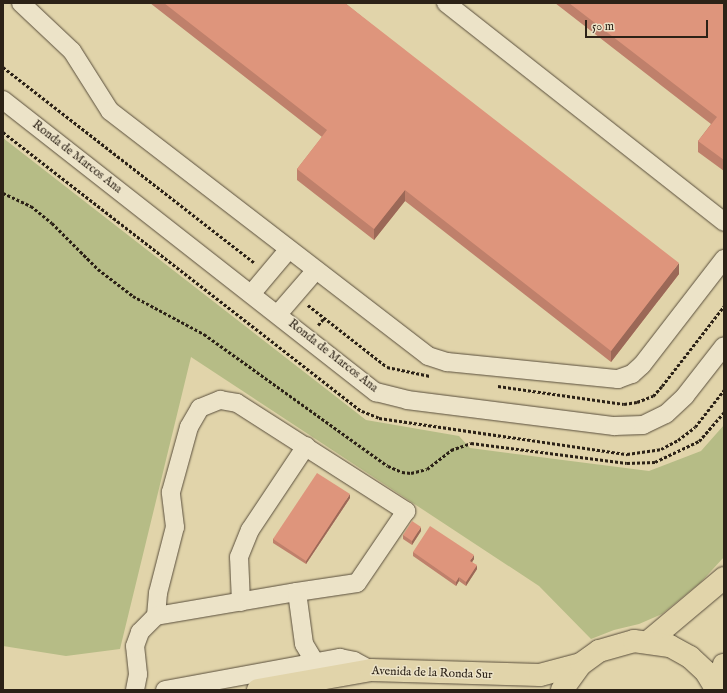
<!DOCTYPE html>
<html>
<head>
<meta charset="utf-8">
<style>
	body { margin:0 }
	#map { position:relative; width:727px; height:693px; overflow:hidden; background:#e1d4aa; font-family:"IM FELL English",serif }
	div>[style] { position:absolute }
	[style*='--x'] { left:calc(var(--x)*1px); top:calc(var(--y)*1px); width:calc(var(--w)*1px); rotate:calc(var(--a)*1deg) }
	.green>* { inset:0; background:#b6bc86 }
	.path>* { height:2.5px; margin-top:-1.25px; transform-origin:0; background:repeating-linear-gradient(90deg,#2c2217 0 3px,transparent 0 5px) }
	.roads { filter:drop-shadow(0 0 1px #594e3c) drop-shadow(0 0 1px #594e3c) }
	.minor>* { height:18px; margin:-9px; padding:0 9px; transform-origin:9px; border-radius:9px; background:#ece3c8 }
	.major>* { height:22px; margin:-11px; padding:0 11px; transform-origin:11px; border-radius:11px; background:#e1d4aa }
	.wall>* { inset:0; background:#bf806b }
	.shaded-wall>* { inset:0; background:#9b6857 }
	.building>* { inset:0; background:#de957c }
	span { translate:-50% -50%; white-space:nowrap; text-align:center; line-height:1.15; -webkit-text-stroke:3px #ece3c8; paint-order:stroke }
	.street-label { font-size:12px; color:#2c2217 }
	.frame { position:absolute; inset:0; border:4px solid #2c2217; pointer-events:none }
	.scale { position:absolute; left:585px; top:20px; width:123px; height:18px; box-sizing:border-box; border:2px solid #2c2217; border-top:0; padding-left:5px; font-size:12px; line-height:14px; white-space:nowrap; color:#2c2217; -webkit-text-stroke:3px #ece3c8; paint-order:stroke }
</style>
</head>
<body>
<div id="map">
	<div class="green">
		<div style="clip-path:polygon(3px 138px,366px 420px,459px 436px,470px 448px,649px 471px,701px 451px,724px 425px,724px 557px,701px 582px,662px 614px,639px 624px,614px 630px,591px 639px,539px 586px,191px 357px,120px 649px,66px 656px,3px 646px)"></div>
	</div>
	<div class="path">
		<div style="--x:3;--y:67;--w:319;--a:37.9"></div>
		<div style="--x:3;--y:132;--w:455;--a:37.9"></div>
		<div style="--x:362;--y:411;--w:18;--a:22"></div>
		<div style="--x:379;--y:418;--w:251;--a:8.3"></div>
		<div style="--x:627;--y:454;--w:34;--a:-8"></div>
		<div style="--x:661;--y:449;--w:19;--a:-28"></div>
		<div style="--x:678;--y:440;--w:21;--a:-37"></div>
		<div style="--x:695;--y:427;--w:47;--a:-51.9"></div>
		<div style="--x:3;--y:193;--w:31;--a:25"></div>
		<div style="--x:31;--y:206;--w:27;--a:39"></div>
		<div style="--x:52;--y:223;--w:65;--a:45"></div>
		<div style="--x:98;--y:269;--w:44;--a:37.6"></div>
		<div style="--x:133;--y:296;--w:81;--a:28.2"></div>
		<div style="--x:204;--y:334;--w:226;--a:35.7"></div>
		<div style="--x:388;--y:466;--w:15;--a:23"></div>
		<div style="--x:402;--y:472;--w:9;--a:6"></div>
		<div style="--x:411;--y:473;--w:16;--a:-14"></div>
		<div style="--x:427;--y:469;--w:31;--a:-38"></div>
		<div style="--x:451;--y:450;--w:21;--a:-19"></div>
		<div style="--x:471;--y:443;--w:157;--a:7.3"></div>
		<div style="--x:627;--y:463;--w:28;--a:-2"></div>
		<div style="--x:655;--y:462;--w:49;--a:-25.5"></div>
		<div style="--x:699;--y:441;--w:38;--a:-49"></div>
		<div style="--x:308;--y:305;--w:100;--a:38.1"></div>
		<div style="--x:387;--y:367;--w:44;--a:11.8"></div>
		<div style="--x:318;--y:325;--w:9;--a:-49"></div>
		<div style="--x:498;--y:386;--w:127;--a:8.1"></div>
		<div style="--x:624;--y:404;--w:13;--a:-9"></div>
		<div style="--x:637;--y:402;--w:17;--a:-21"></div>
		<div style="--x:653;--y:396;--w:13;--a:-48"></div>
		<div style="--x:662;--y:386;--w:101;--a:-52.2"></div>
	</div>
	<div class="roads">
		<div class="minor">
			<div style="--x:21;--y:3;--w:70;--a:43.3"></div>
			<div style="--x:72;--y:51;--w:71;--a:57.7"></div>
			<div style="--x:110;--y:111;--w:401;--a:37.6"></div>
			<div style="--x:428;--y:356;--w:20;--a:18"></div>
			<div style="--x:447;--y:362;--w:172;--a:5.7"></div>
			<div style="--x:618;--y:379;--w:15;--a:-20"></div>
			<div style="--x:632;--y:374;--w:13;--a:-42"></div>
			<div style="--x:642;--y:365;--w:134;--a:-52.3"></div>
			<div style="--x:446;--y:3;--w:354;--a:38.2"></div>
			<div style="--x:3;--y:100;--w:474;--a:38.1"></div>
			<div style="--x:376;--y:392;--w:32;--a:14"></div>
			<div style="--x:407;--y:400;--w:209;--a:7.2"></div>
			<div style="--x:614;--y:426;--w:29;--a:-2"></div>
			<div style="--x:643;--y:425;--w:25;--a:-26"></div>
			<div style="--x:666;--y:414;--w:26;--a:-43"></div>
			<div style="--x:685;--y:396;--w:63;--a:-52"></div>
			<div style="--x:252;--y:293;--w:57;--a:-49.9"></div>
			<div style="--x:278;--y:314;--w:58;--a:-49.2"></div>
			<div style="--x:241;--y:602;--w:45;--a:-92.5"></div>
			<div style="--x:239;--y:557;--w:29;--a:-68"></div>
			<div style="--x:250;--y:530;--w:101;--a:-56.3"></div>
			<div style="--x:156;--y:616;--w:23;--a:-85"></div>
			<div style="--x:158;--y:593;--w:68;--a:-75.6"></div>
			<div style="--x:175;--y:527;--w:35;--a:-97"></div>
			<div style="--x:171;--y:492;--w:67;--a:-74.5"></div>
			<div style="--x:189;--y:427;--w:22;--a:-60"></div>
			<div style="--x:200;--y:408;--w:22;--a:-22"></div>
			<div style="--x:220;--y:400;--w:17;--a:10"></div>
			<div style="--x:237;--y:403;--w:201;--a:32.6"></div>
			<div style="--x:406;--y:511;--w:87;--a:124.2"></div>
			<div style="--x:357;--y:583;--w:61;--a:171.5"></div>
			<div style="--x:135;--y:690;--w:16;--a:-79"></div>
			<div style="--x:138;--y:674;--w:28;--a:-96"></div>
			<div style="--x:135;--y:646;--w:15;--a:-70"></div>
			<div style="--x:140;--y:632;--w:23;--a:-45"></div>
			<div style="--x:156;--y:616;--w:143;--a:-9.7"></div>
			<div style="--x:297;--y:592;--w:52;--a:82.3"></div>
			<div style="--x:304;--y:644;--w:21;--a:59"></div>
			<div style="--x:165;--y:690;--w:178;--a:-10.4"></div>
			<div style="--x:340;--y:658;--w:14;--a:12"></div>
			<div style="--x:354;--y:661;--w:19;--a:28"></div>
		</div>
		<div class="major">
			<div style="--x:649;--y:641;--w:98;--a:-40"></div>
			<div style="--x:258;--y:690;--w:115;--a:-10"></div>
			<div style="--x:371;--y:670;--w:169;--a:1.7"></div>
			<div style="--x:540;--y:675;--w:42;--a:-15"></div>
			<div style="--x:562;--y:690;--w:32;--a:-54"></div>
			<div style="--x:581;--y:664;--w:22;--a:-36"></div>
			<div style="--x:599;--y:651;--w:36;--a:-16"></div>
			<div style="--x:634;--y:641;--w:36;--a:8"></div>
			<div style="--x:670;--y:646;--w:23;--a:29"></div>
			<div style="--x:690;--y:657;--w:22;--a:43"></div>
			<div style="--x:706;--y:672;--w:21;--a:59"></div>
			<div style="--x:718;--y:690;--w:26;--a:-77"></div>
		</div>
	</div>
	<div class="wall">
		<div style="clip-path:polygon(150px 3px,345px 3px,679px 274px,611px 362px,405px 201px,374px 240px,297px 180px,297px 169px,322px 137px)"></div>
		<div style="clip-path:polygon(555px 3px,724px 3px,724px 171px,698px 152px,698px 141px,711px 124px)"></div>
		<div style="clip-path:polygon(350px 498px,306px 564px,273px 543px,273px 539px)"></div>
		<div style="clip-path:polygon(421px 531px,412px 545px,403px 539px,403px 535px)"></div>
		<div style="clip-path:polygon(413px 552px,474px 559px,472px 562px,477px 569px,466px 586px,459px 581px,456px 586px,413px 556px)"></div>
	</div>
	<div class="shaded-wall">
		<div style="clip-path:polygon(405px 190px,405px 201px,374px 240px,374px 229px)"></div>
		<div style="clip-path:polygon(679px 263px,679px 274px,611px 362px,611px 351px)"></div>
		<div style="clip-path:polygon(350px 494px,350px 498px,306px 564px,306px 561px)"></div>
		<div style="clip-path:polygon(421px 527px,421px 531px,412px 545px,412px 541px)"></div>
		<div style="clip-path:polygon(474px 555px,474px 559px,470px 565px,470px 561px)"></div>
		<div style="clip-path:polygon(477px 565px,477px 569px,466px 586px,466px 582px)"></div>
		<div style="clip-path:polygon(459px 577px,459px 581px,456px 586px,456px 582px)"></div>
	</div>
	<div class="building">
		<div style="clip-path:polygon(164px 3px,345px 3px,679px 263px,611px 351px,405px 190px,374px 229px,297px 169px,327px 130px)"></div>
		<div style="clip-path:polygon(569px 3px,724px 3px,724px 160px,698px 141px,717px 117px)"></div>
		<div style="clip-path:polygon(317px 473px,350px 494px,306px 561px,273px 539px)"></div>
		<div style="clip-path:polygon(412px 521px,421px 527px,412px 541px,403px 535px)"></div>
		<div style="clip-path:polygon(430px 526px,474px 555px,470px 561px,477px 565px,466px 582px,459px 577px,456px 582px,413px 552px)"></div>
	</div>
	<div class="street-label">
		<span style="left:77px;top:157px;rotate:38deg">Ronda de Marcos Ana</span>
		<span style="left:333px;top:356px;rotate:38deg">Ronda de Marcos Ana</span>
		<span style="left:432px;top:673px;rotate:2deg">Avenida de la Ronda Sur</span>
	</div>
	<div class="frame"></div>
	<div class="scale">50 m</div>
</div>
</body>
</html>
